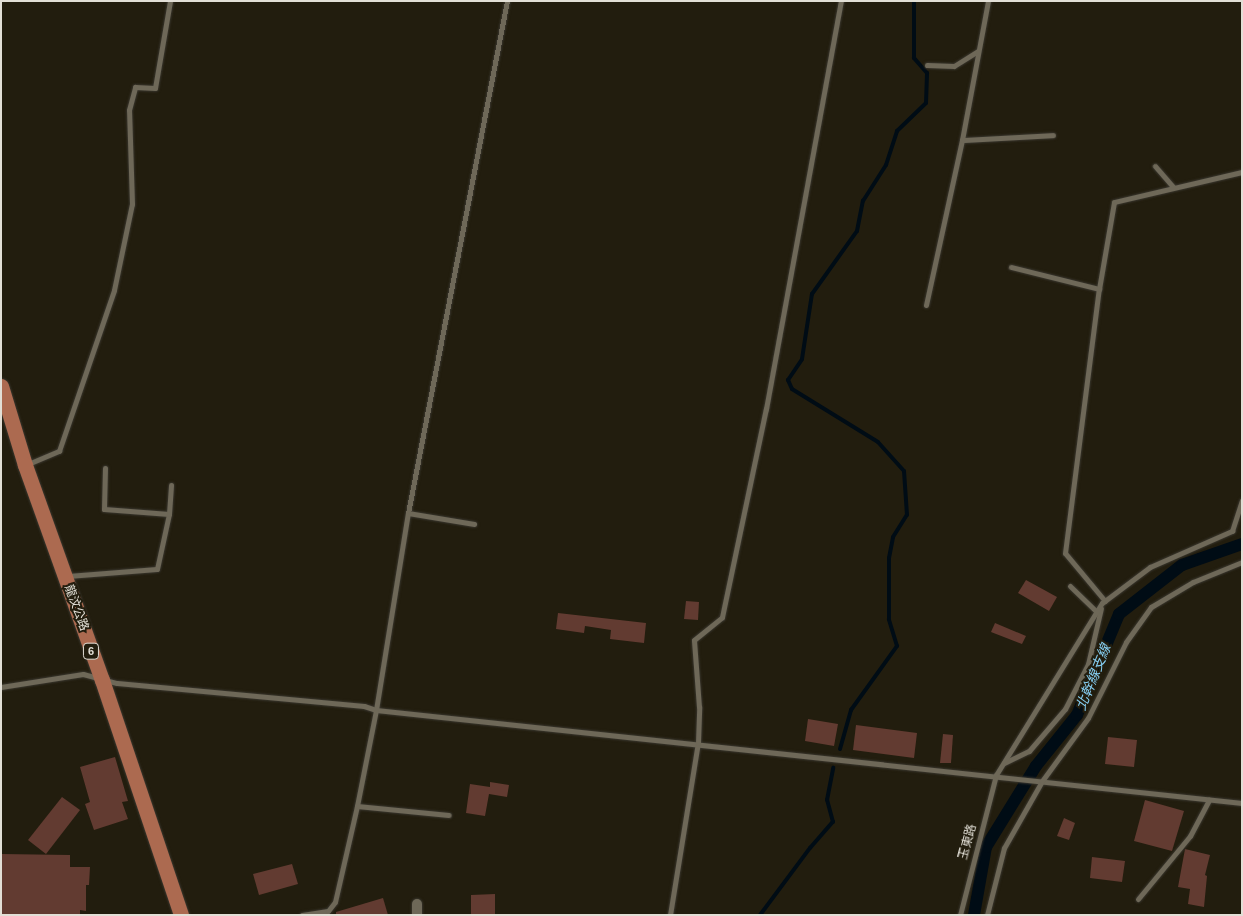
<!DOCTYPE html>
<html>
<head>
<meta charset="utf-8">
<style>
	body { margin:0 }
	#map { position:relative; width:1243px; height:916px; overflow:hidden; background:#221d0e; font-family:Arial,"Noto Sans TC",sans-serif }
	div>[style] { position:absolute }
	[style*='--x'] { left:calc(var(--x)*1px); top:calc(var(--y)*1px); width:calc(var(--w)*1px); rotate:calc(var(--a)*1deg) }
	.stream>* { height:4px; margin:-2px; padding:0 2px; transform-origin:2px; border-radius:2px; background:#000c15 }
	.canal>* { height:12px; margin:-6px; padding:0 6px; transform-origin:6px; border-radius:6px; background:#000c15 }
	.building>* { inset:0; background:#623b31 }
	.roads { filter:drop-shadow(0 0 1px #3a372f) drop-shadow(0 0 1px #3a372f) }
	.lane>* { height:5px; margin:-2.5px; padding:0 2.5px; transform-origin:2.5px; border-radius:2.5px; background:#6e6858 }
	.street>* { height:10px; margin:-5px; padding:0 5px; transform-origin:5px; border-radius:5px; background:#6e6858 }
	.primary>* { height:15px; margin:-7.5px; padding:0 7.5px; transform-origin:7.5px; border-radius:7.5px; background:#ac6a50 }
	span { translate:-50% -50%; white-space:nowrap; text-align:center; line-height:1.15; -webkit-text-stroke:4px #221d0e; paint-order:stroke }
	.shield-label span { padding:1px 4px; background:#221d0e; border:1px solid; border-radius:4px; -webkit-text-stroke-width:0 }
	.shield-label { font-size:11px; color:#e2dfd6; font-weight:700 }
	.street-label { font-size:12px; color:#e2dfd6 }
	.water-label { font-size:14px; color:#86cff3; font-style:italic }
	.frame { position:absolute; inset:0; border:2px solid #e2dfd6; pointer-events:none }
</style>
</head>
<body>
<div id="map">
	<div class="stream">
		<div style="--x:840;--y:749;--w:41;--a:-74.2"></div>
		<div style="--x:851;--y:710;--w:79;--a:-54.3"></div>
		<div style="--x:897;--y:646;--w:28;--a:-107"></div>
		<div style="--x:889;--y:619;--w:61;--a:-90"></div>
		<div style="--x:889;--y:558;--w:21;--a:-79"></div>
		<div style="--x:893;--y:537;--w:26;--a:-58"></div>
		<div style="--x:907;--y:515;--w:44;--a:-93.9"></div>
		<div style="--x:904;--y:471;--w:39;--a:-132"></div>
		<div style="--x:878;--y:442;--w:101;--a:-148.4"></div>
		<div style="--x:792;--y:389;--w:10;--a:-114"></div>
		<div style="--x:788;--y:380;--w:25;--a:-56"></div>
		<div style="--x:802;--y:359;--w:66;--a:-81.3"></div>
		<div style="--x:812;--y:294;--w:77;--a:-54.5"></div>
		<div style="--x:857;--y:231;--w:31;--a:-79"></div>
		<div style="--x:863;--y:201;--w:43;--a:-57.4"></div>
		<div style="--x:886;--y:165;--w:36;--a:-72"></div>
		<div style="--x:897;--y:131;--w:40;--a:-44"></div>
		<div style="--x:926;--y:103;--w:30;--a:-88"></div>
		<div style="--x:927;--y:73;--w:20;--a:-131"></div>
		<div style="--x:914;--y:58;--w:57;--a:-90"></div>
		<div style="--x:760;--y:915;--w:84;--a:-53.3"></div>
		<div style="--x:810;--y:848;--w:35;--a:-49"></div>
		<div style="--x:833;--y:822;--w:23;--a:-105"></div>
		<div style="--x:827;--y:800;--w:33;--a:-79"></div>
	</div>
	<div class="canal">
		<div style="--x:974;--y:915;--w:69;--a:-80"></div>
		<div style="--x:986;--y:847;--w:95;--a:-58.3"></div>
		<div style="--x:1036;--y:766;--w:65;--a:-51.2"></div>
		<div style="--x:1077;--y:715;--w:109;--a:-67.4"></div>
		<div style="--x:1119;--y:614;--w:80;--a:-37.9"></div>
		<div style="--x:1182;--y:565;--w:64;--a:-19.3"></div>
	</div>
	<div class="building">
		<div style="clip-path:polygon(1026px 580px,1057px 597px,1049px 611px,1018px 593px)"></div>
		<div style="clip-path:polygon(686px 601px,699px 602px,698px 620px,684px 619px)"></div>
		<div style="clip-path:polygon(558px 613px,646px 623px,644px 643px,610px 639px,611px 630px,585px 626px,584px 633px,556px 629px)"></div>
		<div style="clip-path:polygon(995px 623px,1026px 636px,1022px 644px,991px 632px)"></div>
		<div style="clip-path:polygon(808px 719px,838px 724px,834px 746px,805px 741px)"></div>
		<div style="clip-path:polygon(856px 725px,917px 733px,914px 758px,853px 750px)"></div>
		<div style="clip-path:polygon(943px 734px,953px 735px,951px 763px,940px 763px)"></div>
		<div style="clip-path:polygon(1108px 737px,1137px 740px,1134px 767px,1105px 764px)"></div>
		<div style="clip-path:polygon(115px 757px,128px 801px,122px 802px,128px 819px,94px 830px,85px 804px,90px 802px,80px 767px)"></div>
		<div style="clip-path:polygon(490px 782px,509px 785px,507px 797px,489px 794px,485px 816px,466px 813px,470px 784px,490px 787px)"></div>
		<div style="clip-path:polygon(62px 797px,80px 810px,46px 854px,28px 840px)"></div>
		<div style="clip-path:polygon(1145px 800px,1184px 811px,1172px 851px,1134px 841px)"></div>
		<div style="clip-path:polygon(1064px 818px,1075px 823px,1069px 840px,1057px 836px)"></div>
		<div style="clip-path:polygon(1185px 849px,1210px 855px,1205px 875px,1207px 876px,1204px 907px,1188px 904px,1190px 889px,1178px 887px)"></div>
		<div style="clip-path:polygon(1px 854px,70px 855px,70px 867px,90px 867px,89px 885px,86px 885px,86px 911px,80px 910px,80px 915px,1px 915px)"></div>
		<div style="clip-path:polygon(1092px 857px,1125px 861px,1122px 882px,1090px 878px)"></div>
		<div style="clip-path:polygon(292px 864px,298px 884px,259px 895px,253px 874px)"></div>
		<div style="clip-path:polygon(495px 894px,495px 915px,471px 915px,471px 895px)"></div>
		<div style="clip-path:polygon(383px 898px,388px 915px,336px 915px,336px 912px)"></div>
	</div>
	<div class="roads">
		<div class="lane">
			<div style="--x:927;--y:65;--w:27;--a:2"></div>
			<div style="--x:954;--y:66;--w:28;--a:-32"></div>
			<div style="--x:962;--y:140;--w:91;--a:-3.1"></div>
			<div style="--x:1155;--y:166;--w:28;--a:49"></div>
			<div style="--x:1011;--y:267;--w:91;--a:14"></div>
			<div style="--x:926;--y:305;--w:169;--a:-77.7"></div>
			<div style="--x:962;--y:140;--w:141;--a:-79.4"></div>
			<div style="--x:28;--y:464;--w:34;--a:-23"></div>
			<div style="--x:59;--y:451;--w:170;--a:-71.1"></div>
			<div style="--x:114;--y:290;--w:88;--a:-78.2"></div>
			<div style="--x:132;--y:204;--w:94;--a:-91.8"></div>
			<div style="--x:129;--y:110;--w:24;--a:-75"></div>
			<div style="--x:135;--y:87;--w:20;--a:3"></div>
			<div style="--x:155;--y:88;--w:88;--a:-80.2"></div>
			<div style="--x:105;--y:468;--w:41;--a:91.4"></div>
			<div style="--x:104;--y:509;--w:65;--a:4.4"></div>
			<div style="--x:408;--y:513;--w:67;--a:9.5"></div>
			<div style="--x:68;--y:576;--w:89;--a:-4.5"></div>
			<div style="--x:157;--y:569;--w:56;--a:-77.7"></div>
			<div style="--x:169;--y:514;--w:29;--a:-86"></div>
			<div style="--x:1070;--y:586;--w:37;--a:44"></div>
			<div style="--x:1105;--y:601;--w:62;--a:-129.8"></div>
			<div style="--x:1065;--y:553;--w:266;--a:-82.7"></div>
			<div style="--x:1099;--y:289;--w:88;--a:-80.2"></div>
			<div style="--x:1114;--y:202;--w:131;--a:-13.2"></div>
			<div style="--x:1;--y:687;--w:83;--a:-9"></div>
			<div style="--x:83;--y:674;--w:35;--a:15"></div>
			<div style="--x:117;--y:683;--w:248;--a:5.3"></div>
			<div style="--x:364;--y:706;--w:13;--a:18"></div>
			<div style="--x:376;--y:710;--w:871;--a:6.13"></div>
			<div style="--x:1004;--y:763;--w:28;--a:-26"></div>
			<div style="--x:1029;--y:751;--w:55;--a:-49.4"></div>
			<div style="--x:1065;--y:709;--w:51;--a:-62.9"></div>
			<div style="--x:1088;--y:664;--w:57;--a:-76.9"></div>
			<div style="--x:357;--y:806;--w:92;--a:5.6"></div>
			<div style="--x:1138;--y:899;--w:82;--a:-50.5"></div>
			<div style="--x:1190;--y:836;--w:41;--a:-62.2"></div>
			<div style="--x:302;--y:915;--w:26;--a:-9"></div>
			<div style="--x:328;--y:911;--w:11;--a:-52"></div>
			<div style="--x:335;--y:902;--w:98;--a:-77.1"></div>
			<div style="--x:357;--y:806;--w:98;--a:-78.8"></div>
			<div style="--x:376;--y:710;--w:200;--a:-80.8"></div>
			<div style="--x:408;--y:513;--w:521;--a:-79.06"></div>
			<div style="--x:670;--y:915;--w:174;--a:-80.8"></div>
			<div style="--x:698;--y:743;--w:36;--a:-88"></div>
			<div style="--x:699;--y:707;--w:67;--a:-94.3"></div>
			<div style="--x:694;--y:640;--w:36;--a:-39"></div>
			<div style="--x:722;--y:617;--w:213;--a:-78.1"></div>
			<div style="--x:766;--y:409;--w:415;--a:-79.6"></div>
			<div style="--x:960;--y:915;--w:145;--a:-75.6"></div>
			<div style="--x:996;--y:775;--w:202;--a:-58.4"></div>
			<div style="--x:1102;--y:603;--w:60;--a:-36.9"></div>
			<div style="--x:1150;--y:567;--w:90;--a:-23.7"></div>
			<div style="--x:1232;--y:531;--w:32;--a:-72"></div>
			<div style="--x:987;--y:915;--w:69;--a:-75.8"></div>
			<div style="--x:1004;--y:848;--w:77;--a:-60.4"></div>
			<div style="--x:1042;--y:781;--w:78;--a:-53.9"></div>
			<div style="--x:1088;--y:718;--w:85;--a:-63.4"></div>
			<div style="--x:1126;--y:642;--w:43;--a:-54.5"></div>
			<div style="--x:1151;--y:607;--w:49;--a:-30.8"></div>
			<div style="--x:1193;--y:582;--w:53;--a:-22.2"></div>
		</div>
		<div class="street">
			<div style="--x:417;--y:904;--w:11;--a:90"></div>
		</div>
		<div class="primary">
			<div style="--x:1;--y:386;--w:83;--a:73.1"></div>
			<div style="--x:25;--y:465;--w:228;--a:70.3"></div>
			<div style="--x:102;--y:680;--w:248;--a:71.4"></div>
		</div>
	</div>
	<div class="shield-label">
		<span style="left:91px;top:651px">6</span>
	</div>
	<div class="street-label">
		<span style="left:76px;top:608px;rotate:70deg">龍汶公路</span>
		<span style="left:968px;top:842px;rotate:-75deg">玉東路</span>
	</div>
	<div class="water-label">
		<span style="left:1093px;top:677px;rotate:-68deg">北幹線支線</span>
	</div>
	<div class="frame"></div>
</div>
</body>
</html>
